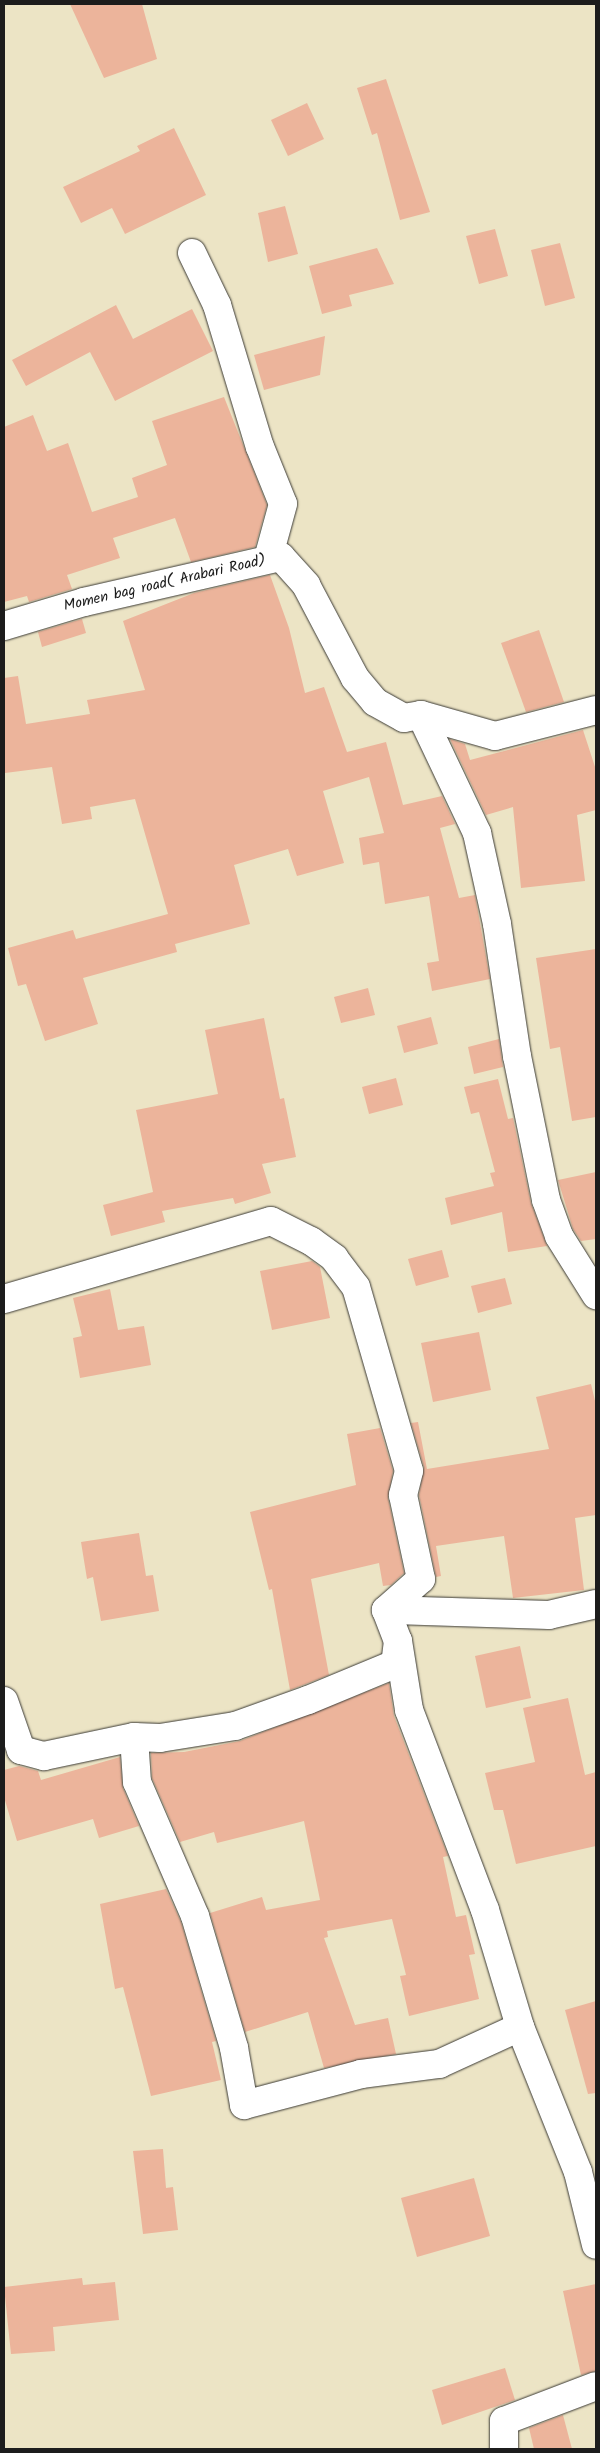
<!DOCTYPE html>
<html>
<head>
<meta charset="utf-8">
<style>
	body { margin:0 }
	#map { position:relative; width:600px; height:2453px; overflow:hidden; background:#ece4c5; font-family:Kalam,sans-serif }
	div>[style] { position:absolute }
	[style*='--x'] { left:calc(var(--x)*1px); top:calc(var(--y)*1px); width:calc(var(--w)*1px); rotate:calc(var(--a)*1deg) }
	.building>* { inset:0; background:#ecb49b }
	.roads { filter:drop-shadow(0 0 1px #3b3a35) drop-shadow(0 0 1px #3b3a35) }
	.street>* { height:28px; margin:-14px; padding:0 14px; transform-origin:14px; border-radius:14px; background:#fff }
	span { translate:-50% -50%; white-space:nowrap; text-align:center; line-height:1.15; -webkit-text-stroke:4.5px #fff; paint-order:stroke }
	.street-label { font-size:15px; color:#1c1c1c }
	.frame { position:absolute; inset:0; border:5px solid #1c1c1c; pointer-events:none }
</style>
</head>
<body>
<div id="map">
	<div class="building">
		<div style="clip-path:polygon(70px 4px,142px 4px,157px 59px,104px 78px)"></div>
		<div style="clip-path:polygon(386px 79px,430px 212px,400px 220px,377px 133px,372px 135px,357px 88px)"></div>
		<div style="clip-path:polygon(307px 103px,324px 139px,288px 156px,271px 120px)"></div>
		<div style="clip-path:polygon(174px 128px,206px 195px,125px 234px,112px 208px,81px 223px,63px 187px,140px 151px,137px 146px)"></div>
		<div style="clip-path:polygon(285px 206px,298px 254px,268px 262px,258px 213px)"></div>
		<div style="clip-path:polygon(495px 229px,508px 276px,479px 284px,466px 236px)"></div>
		<div style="clip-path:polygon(560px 243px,575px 298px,545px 306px,531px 250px)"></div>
		<div style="clip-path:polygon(377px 248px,394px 284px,349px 295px,352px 306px,322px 314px,309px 266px)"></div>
		<div style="clip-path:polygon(116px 305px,133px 339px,192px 309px,213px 351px,115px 401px,90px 352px,26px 386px,12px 360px)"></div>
		<div style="clip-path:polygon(325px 336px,320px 375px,264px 390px,254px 355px)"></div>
		<div style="clip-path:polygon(224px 397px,267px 505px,255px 547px,191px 562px,175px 518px,113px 538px,120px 558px,67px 575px,72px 589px,29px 602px,27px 596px,4px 602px,4px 427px,33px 415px,47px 451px,68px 443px,92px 512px,138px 497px,132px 478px,167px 465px,152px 421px)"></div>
		<div style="clip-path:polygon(270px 575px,289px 628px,305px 693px,324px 687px,347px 752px,386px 742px,403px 805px,442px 796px,455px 824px,440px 828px,459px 898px,475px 895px,490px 979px,432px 991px,427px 963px,439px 961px,429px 896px,385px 904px,379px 862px,363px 865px,359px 838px,384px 833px,369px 777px,323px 791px,344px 863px,297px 876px,288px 849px,234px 865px,250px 924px,175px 944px,177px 952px,83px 978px,98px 1024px,45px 1041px,26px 984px,18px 986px,8px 948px,73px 930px,76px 939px,168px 914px,135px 799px,90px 807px,92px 819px,62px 824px,52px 767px,5px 773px,4px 678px,18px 676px,26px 724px,90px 714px,87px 700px,145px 690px,123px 621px,194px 593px)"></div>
		<div style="clip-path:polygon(82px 619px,86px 633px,42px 647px,38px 632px)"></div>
		<div style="clip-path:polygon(539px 630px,564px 702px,526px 712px,501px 643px)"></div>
		<div style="clip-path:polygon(583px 730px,596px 770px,596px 810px,577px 815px,585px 881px,521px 888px,513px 807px,486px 815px,450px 739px,465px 744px,470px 760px)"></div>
		<div style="clip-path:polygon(596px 949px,596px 1117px,572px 1121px,560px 1047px,550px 1049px,536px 958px)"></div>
		<div style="clip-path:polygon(368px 988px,375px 1015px,341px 1023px,334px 997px)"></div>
		<div style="clip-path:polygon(431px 1017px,438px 1044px,404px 1053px,397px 1026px)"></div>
		<div style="clip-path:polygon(264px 1018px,280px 1099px,284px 1098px,296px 1157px,262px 1164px,271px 1193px,235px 1204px,233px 1198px,162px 1211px,165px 1222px,111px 1236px,103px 1205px,153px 1192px,136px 1110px,218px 1094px,205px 1030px)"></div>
		<div style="clip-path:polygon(499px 1039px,503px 1067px,474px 1074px,468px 1047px)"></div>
		<div style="clip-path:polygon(396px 1078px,403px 1105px,369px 1114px,362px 1087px)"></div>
		<div style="clip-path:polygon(498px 1079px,508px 1119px,513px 1118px,531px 1203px,547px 1246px,508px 1252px,502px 1212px,451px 1225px,445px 1198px,494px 1186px,490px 1173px,495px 1172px,479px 1112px,471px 1114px,464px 1087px)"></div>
		<div style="clip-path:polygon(596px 1172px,596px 1239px,581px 1241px,573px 1229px,558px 1180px)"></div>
		<div style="clip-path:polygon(442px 1250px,449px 1277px,416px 1286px,408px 1259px)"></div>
		<div style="clip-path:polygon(312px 1261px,320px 1267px,330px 1318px,272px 1330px,260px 1271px)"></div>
		<div style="clip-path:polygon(505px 1278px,512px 1304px,478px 1313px,471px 1286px)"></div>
		<div style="clip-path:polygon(110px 1289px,118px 1330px,144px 1326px,151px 1365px,80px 1378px,73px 1338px,82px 1336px,73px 1298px)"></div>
		<div style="clip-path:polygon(479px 1332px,491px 1390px,433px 1402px,421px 1343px)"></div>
		<div style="clip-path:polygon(591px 1384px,596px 1405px,596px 1515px,575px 1518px,584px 1590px,513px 1598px,504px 1536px,436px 1546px,441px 1576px,436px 1577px,419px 1495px,424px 1467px,411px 1423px,418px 1422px,427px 1469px,549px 1449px,536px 1397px)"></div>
		<div style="clip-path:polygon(380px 1428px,393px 1471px,388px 1498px,404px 1573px,391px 1585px,383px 1586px,379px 1563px,311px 1579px,329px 1675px,290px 1690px,272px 1589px,269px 1590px,250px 1512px,356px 1485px,347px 1434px)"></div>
		<div style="clip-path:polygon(139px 1533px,146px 1576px,153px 1575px,159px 1611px,101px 1621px,93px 1577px,87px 1579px,81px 1542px)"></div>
		<div style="clip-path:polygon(520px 1646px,531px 1698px,486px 1708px,475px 1656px)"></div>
		<div style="clip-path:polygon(389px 1683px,394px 1716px,448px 1856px,443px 1857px,456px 1917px,466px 1915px,475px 1954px,469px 1955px,479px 1999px,409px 2016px,400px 1976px,406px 1975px,392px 1919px,327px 1931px,328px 1937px,324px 1938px,355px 2025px,388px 2018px,396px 2054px,324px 2068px,308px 2012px,245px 2032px,210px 1913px,262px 1897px,266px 1910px,320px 1900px,304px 1821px,217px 1843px,214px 1832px,180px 1842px,152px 1778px,151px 1753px,184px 1752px,240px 1741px)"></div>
		<div style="clip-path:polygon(568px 1698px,585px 1775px,596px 1772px,596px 1846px,516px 1864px,503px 1810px,494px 1810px,485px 1773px,535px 1762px,523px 1708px)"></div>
		<div style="clip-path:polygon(120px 1757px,123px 1788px,139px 1826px,99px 1838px,93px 1819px,17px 1841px,4px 1797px,4px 1770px,19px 1766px,38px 1771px,41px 1780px)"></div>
		<div style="clip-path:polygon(166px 1889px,181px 1922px,216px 2041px,212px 2042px,221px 2080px,151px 2096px,123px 1987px,115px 1989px,100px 1904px)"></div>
		<div style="clip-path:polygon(596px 2001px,596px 2093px,588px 2094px,565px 2010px)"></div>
		<div style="clip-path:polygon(163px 2149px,166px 2188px,173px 2187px,178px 2230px,143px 2234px,133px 2151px)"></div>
		<div style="clip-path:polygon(474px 2178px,490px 2236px,417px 2257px,401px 2198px)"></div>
		<div style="clip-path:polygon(82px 2278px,83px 2285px,115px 2282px,119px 2320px,53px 2327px,55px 2351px,11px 2354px,4px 2287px)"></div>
		<div style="clip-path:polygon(596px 2284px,596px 2371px,581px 2375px,563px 2291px)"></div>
		<div style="clip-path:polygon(505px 2368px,515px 2400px,442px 2425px,432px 2390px)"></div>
		<div style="clip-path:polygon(563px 2415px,572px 2449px,534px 2449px,529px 2428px)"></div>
	</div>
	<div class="roads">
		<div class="street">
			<div style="--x:192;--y:253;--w:58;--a:64.3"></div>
			<div style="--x:217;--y:305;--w:148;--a:73.2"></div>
			<div style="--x:260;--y:447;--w:61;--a:68"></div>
			<div style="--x:283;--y:504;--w:57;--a:105.3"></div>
			<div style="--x:4;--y:626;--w:84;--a:-16.7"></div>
			<div style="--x:84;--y:602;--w:202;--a:-12.9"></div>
			<div style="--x:281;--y:557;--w:38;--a:48"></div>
			<div style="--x:306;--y:585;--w:105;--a:62.2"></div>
			<div style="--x:355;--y:678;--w:31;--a:50"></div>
			<div style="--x:375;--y:702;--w:33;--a:29"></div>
			<div style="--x:404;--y:718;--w:17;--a:-10"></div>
			<div style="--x:421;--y:715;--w:77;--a:15.8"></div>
			<div style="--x:495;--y:736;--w:104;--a:-14.4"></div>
			<div style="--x:421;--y:715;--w:131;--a:64.6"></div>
			<div style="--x:477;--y:833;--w:93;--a:77.6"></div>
			<div style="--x:497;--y:924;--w:134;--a:81.4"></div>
			<div style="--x:517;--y:1056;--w:147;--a:78.6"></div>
			<div style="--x:546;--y:1200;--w:38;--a:70"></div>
			<div style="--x:559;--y:1236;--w:70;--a:57.9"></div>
			<div style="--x:4;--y:1299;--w:278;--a:-16.3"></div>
			<div style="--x:271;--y:1221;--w:45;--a:26.6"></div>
			<div style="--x:311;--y:1241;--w:29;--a:36"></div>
			<div style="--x:334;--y:1258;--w:36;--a:53"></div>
			<div style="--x:356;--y:1287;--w:191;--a:73.9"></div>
			<div style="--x:409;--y:1471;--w:25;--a:104"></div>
			<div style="--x:403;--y:1495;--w:86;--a:77.9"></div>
			<div style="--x:421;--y:1579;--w:47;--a:138.5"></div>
			<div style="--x:596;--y:1604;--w:48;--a:166.8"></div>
			<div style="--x:549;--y:1615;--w:163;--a:-178.2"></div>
			<div style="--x:386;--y:1610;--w:33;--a:69"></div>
			<div style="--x:398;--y:1641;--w:70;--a:80.9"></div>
			<div style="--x:409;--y:1710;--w:214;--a:69.2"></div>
			<div style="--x:485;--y:1910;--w:122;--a:73.3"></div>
			<div style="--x:520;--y:2027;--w:156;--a:68.2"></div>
			<div style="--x:578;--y:2172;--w:75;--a:76.1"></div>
			<div style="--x:398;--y:1641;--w:23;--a:97"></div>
			<div style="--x:395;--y:1664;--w:94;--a:157.5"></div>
			<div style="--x:308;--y:1700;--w:77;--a:160.4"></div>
			<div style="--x:235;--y:1726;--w:76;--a:170.9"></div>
			<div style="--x:160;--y:1738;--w:26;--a:-178"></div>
			<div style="--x:134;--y:1737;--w:45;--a:86.2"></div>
			<div style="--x:137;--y:1782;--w:146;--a:66.6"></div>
			<div style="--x:195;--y:1916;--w:138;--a:73.5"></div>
			<div style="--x:234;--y:2048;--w:58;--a:80"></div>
			<div style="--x:244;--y:2105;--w:121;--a:-14.8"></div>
			<div style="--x:361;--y:2074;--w:79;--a:-7.3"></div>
			<div style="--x:439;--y:2064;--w:89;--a:-24.6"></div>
			<div style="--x:4;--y:1701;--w:52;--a:70.9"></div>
			<div style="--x:21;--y:1750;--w:24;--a:15"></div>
			<div style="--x:44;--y:1756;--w:92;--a:-11.9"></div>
			<div style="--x:504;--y:2449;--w:28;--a:-90"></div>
			<div style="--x:504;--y:2421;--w:98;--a:-20.8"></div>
		</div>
	</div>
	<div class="street-label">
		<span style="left:165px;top:584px;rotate:-13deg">Momen bag road( Arabari Road)</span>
	</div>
	<div class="frame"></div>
</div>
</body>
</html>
